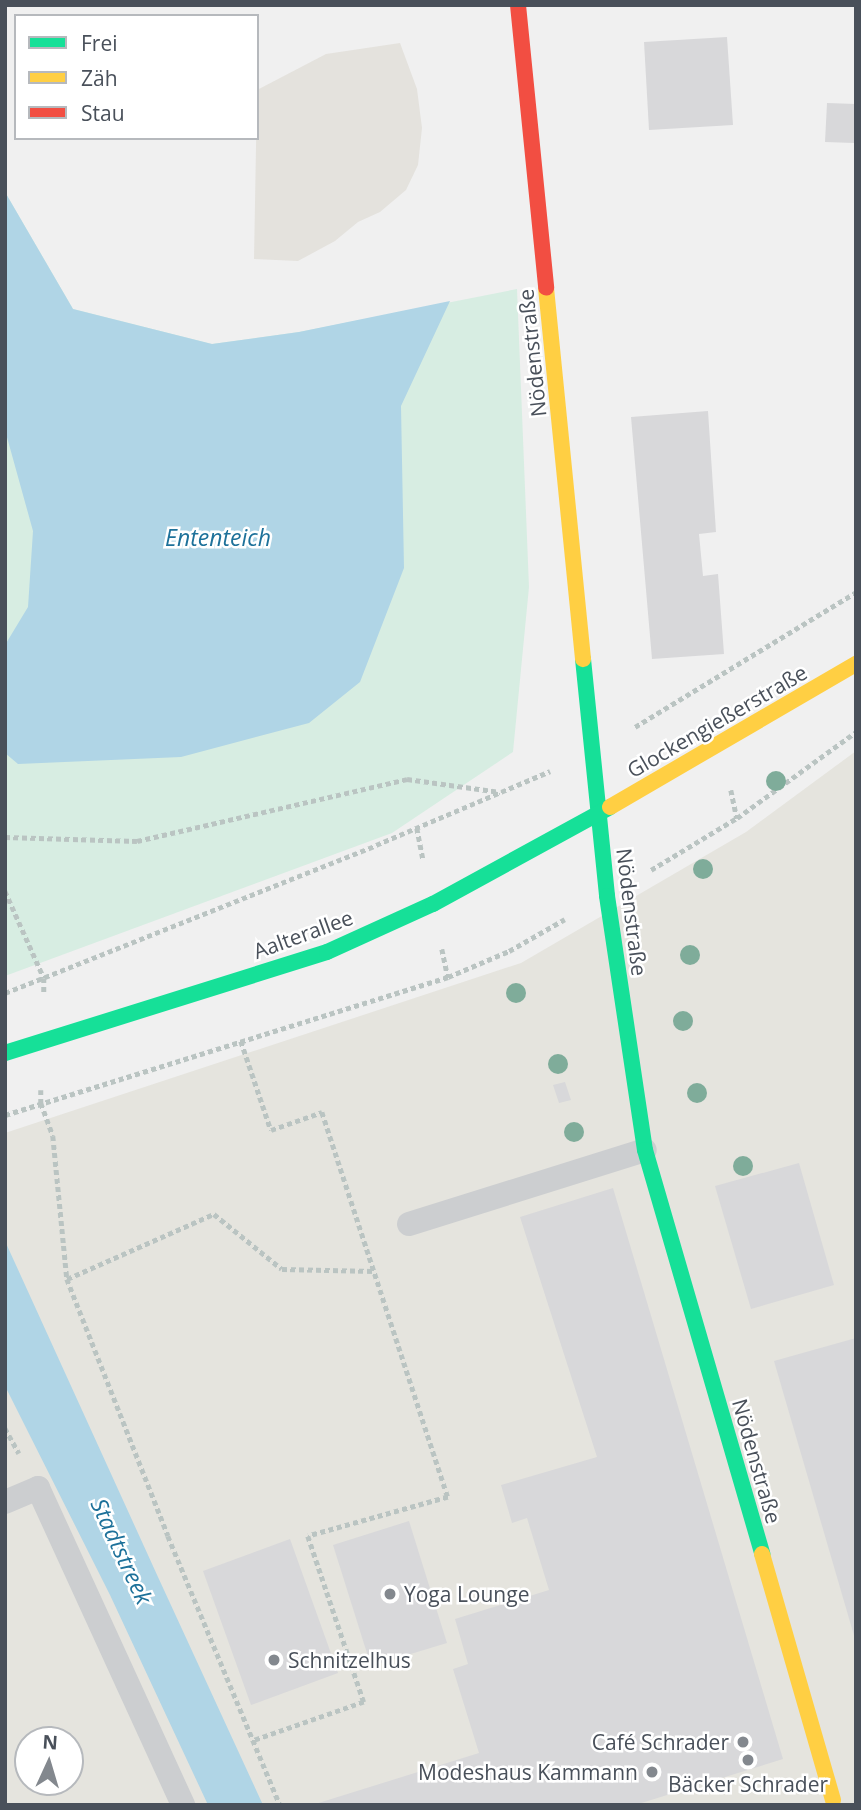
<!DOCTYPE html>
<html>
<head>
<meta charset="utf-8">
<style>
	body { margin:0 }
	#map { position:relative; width:861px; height:1810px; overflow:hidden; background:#f0f0f0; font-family:"Open Sans",sans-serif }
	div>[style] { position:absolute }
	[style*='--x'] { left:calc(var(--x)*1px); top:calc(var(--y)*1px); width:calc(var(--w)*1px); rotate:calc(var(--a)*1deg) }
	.commercial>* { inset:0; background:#e5e4de }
	.green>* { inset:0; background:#d7ede2 }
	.sand>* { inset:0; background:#e4e2dd }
	.water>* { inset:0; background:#b0d5e6 }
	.building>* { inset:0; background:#d8d8da }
	.path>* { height:4.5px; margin-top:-2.25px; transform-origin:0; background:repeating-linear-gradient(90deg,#bac4c2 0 5px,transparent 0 8.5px) }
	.lane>* { height:24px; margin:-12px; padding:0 12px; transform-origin:12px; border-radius:12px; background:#ccced0 }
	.fast>* { height:16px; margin:-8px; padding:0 8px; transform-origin:8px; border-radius:8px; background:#16e098 }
	.slow>* { height:16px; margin:-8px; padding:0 8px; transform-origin:8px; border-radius:8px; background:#ffcf43 }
	.jam>* { height:16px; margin:-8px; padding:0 8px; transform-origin:8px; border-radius:8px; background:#f24e42 }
	.trees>* { width:20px; height:20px; margin:-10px; border-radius:50%; background:#7fac9a }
	.dots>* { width:19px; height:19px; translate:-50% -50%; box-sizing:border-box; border:4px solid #fff; border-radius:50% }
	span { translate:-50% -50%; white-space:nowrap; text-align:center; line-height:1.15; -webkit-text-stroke:5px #fff; paint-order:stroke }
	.street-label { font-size:21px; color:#49505a }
	.poi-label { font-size:21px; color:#49505a }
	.left { translate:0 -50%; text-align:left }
	.right { translate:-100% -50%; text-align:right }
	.water-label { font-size:23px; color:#1d719a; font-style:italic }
	.frame { position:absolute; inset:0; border:7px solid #49505a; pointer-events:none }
	.legend { position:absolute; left:14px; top:14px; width:245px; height:126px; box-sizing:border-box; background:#fff; border:2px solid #b6b9bd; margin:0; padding:9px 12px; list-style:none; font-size:21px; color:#49505a }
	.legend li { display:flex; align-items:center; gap:14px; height:35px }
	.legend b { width:35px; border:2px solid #b6b9bd }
	.north { position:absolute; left:14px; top:1726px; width:70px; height:70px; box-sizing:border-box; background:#fff; border:2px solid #b6b9bd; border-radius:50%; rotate:4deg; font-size:19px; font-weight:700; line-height:28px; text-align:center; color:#49505a }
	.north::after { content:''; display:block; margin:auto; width:24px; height:32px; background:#83888e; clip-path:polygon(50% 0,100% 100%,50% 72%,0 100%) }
</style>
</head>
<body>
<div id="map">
	<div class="commercial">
		<div style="clip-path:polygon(evenodd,856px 751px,856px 1805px,5px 1805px,5px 1133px,521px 963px,746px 832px,856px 751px,28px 1740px,70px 1740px,70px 1782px,28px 1782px,28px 1740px)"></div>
	</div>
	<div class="green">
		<div style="clip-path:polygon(5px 192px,73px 309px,212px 344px,299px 332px,517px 289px,529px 587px,513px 752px,392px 833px,5px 976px)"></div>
	</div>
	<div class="sand">
		<div style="clip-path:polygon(400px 43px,417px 89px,422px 128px,418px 165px,406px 190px,380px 212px,358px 222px,335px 241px,298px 261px,254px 259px,257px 90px,326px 54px)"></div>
	</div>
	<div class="water">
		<div style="clip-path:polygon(5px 192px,73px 309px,212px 344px,299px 332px,450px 301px,401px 406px,404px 568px,360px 682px,309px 723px,181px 757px,18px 764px,5px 753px,5px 645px,28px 607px,33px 531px,5px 430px)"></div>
		<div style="clip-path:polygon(5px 1241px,158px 1577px,263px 1805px,208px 1805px,110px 1595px,5px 1386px)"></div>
	</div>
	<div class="building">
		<div style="clip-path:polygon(727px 37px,733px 125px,649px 130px,644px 42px)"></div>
		<div style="clip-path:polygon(827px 103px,856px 104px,854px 143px,825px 142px)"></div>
		<div style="clip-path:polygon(708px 411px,716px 532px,699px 534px,703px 576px,718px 574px,724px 654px,652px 659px,631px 417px)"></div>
		<div style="clip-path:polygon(565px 1082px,571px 1100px,559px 1103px,553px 1085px)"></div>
		<div style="clip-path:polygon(799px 1163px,834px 1285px,751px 1309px,715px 1186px)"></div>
		<div style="clip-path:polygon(613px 1188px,783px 1759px,635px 1805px,312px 1805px,479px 1753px,453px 1669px,468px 1664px,455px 1619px,549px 1590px,527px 1518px,512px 1523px,501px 1485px,597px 1457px,520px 1217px)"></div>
		<div style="clip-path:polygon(856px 1338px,856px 1639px,855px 1639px,774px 1361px)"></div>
		<div style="clip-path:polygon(409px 1521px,447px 1643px,371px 1666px,333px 1545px)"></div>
		<div style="clip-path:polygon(290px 1539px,338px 1673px,251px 1705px,203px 1571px)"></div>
	</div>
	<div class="path">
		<div style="--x:635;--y:727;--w:259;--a:-31.4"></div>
		<div style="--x:731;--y:790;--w:29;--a:78"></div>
		<div style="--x:417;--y:828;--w:31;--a:79"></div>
		<div style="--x:5;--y:837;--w:132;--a:1.7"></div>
		<div style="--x:137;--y:841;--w:277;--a:-12.9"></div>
		<div style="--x:407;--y:779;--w:94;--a:8"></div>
		<div style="--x:651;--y:870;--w:100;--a:-31.2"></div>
		<div style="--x:737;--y:818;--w:147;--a:-35.9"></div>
		<div style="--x:5;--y:891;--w:95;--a:65.9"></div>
		<div style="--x:44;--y:978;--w:16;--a:90"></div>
		<div style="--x:442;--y:949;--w:29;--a:78"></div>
		<div style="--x:5;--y:993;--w:399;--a:-21.7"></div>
		<div style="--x:376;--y:845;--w:189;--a:-23"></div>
		<div style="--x:241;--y:1041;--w:94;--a:71.4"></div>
		<div style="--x:271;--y:1130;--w:54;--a:-19.4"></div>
		<div style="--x:322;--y:1112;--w:405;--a:71.9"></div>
		<div style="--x:448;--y:1497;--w:145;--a:164.4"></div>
		<div style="--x:308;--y:1536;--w:175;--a:71.4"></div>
		<div style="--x:364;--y:1702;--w:119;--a:160.8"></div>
		<div style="--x:41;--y:1090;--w:13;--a:90"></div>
		<div style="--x:41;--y:1103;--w:35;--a:70"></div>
		<div style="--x:53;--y:1136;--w:144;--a:84.4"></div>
		<div style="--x:67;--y:1279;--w:276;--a:68.5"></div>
		<div style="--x:168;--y:1536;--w:291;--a:67.4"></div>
		<div style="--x:5;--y:1115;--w:464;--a:-17.3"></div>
		<div style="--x:448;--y:977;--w:66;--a:-23.1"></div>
		<div style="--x:509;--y:951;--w:64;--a:-29.7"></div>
		<div style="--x:67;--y:1279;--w:161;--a:-23.9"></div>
		<div style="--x:214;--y:1214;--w:87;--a:39"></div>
		<div style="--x:282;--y:1269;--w:92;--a:1.2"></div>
		<div style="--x:5;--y:1428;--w:29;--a:61"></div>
	</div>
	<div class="lane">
		<div style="--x:409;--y:1224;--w:247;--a:-17.4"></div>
		<div style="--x:5;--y:1502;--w:36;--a:-23"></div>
		<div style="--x:38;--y:1488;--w:349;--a:65.4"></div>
	</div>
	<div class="fast">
		<div style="--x:583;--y:659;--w:238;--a:84.2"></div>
		<div style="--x:607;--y:896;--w:257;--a:81.5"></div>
		<div style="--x:645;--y:1150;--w:421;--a:73.8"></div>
		<div style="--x:5;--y:1053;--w:337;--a:-17.4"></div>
		<div style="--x:327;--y:952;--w:116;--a:-24.4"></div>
		<div style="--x:433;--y:904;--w:202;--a:-28.7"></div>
	</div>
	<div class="slow">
		<div style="--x:546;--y:288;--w:373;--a:84.3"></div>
		<div style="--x:610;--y:807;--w:285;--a:-30.2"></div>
		<div style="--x:762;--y:1554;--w:256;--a:73.9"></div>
	</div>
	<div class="jam">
		<div style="--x:518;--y:5;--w:284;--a:84.3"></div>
	</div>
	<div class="trees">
		<div style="left:776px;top:781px"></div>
		<div style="left:703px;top:869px"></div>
		<div style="left:690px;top:955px"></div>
		<div style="left:516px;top:993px"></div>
		<div style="left:683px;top:1021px"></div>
		<div style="left:558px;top:1064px"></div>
		<div style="left:697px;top:1093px"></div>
		<div style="left:574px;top:1132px"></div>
		<div style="left:743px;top:1166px"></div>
	</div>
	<div class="dots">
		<div style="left:390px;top:1594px;background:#83888e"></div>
		<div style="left:274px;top:1660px;background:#83888e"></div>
		<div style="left:743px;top:1742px;background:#83888e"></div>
		<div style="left:748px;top:1760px;background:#83888e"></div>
		<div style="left:652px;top:1772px;background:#83888e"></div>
	</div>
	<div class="street-label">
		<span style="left:532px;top:353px;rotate:-96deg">Nödenstraße</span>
		<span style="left:717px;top:721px;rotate:-30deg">Glockengießerstraße</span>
		<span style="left:632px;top:912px;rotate:83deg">Nödenstraße</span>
		<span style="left:303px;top:934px;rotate:-20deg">Aalterallee</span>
		<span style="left:757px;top:1461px;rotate:74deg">Nödenstraße</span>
	</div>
	<div class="poi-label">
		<span class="left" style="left:404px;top:1594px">Yoga Lounge</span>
		<span class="left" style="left:288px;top:1660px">Schnitzelhus</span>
		<span class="right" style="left:729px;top:1742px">Café Schrader</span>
		<span class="right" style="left:638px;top:1772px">Modeshaus Kammann</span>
		<span style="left:748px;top:1784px">Bäcker Schrader</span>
	</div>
	<div class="water-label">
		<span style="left:218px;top:537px">Ententeich</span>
		<span style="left:122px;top:1551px;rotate:65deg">Stadtstreek</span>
	</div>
	<div class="frame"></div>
	<ul class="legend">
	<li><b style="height:9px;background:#16e098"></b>Frei</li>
	<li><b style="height:9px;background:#ffcf43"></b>Zäh</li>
	<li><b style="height:9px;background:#f24e42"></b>Stau</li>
	</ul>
	<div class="north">N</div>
</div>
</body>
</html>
